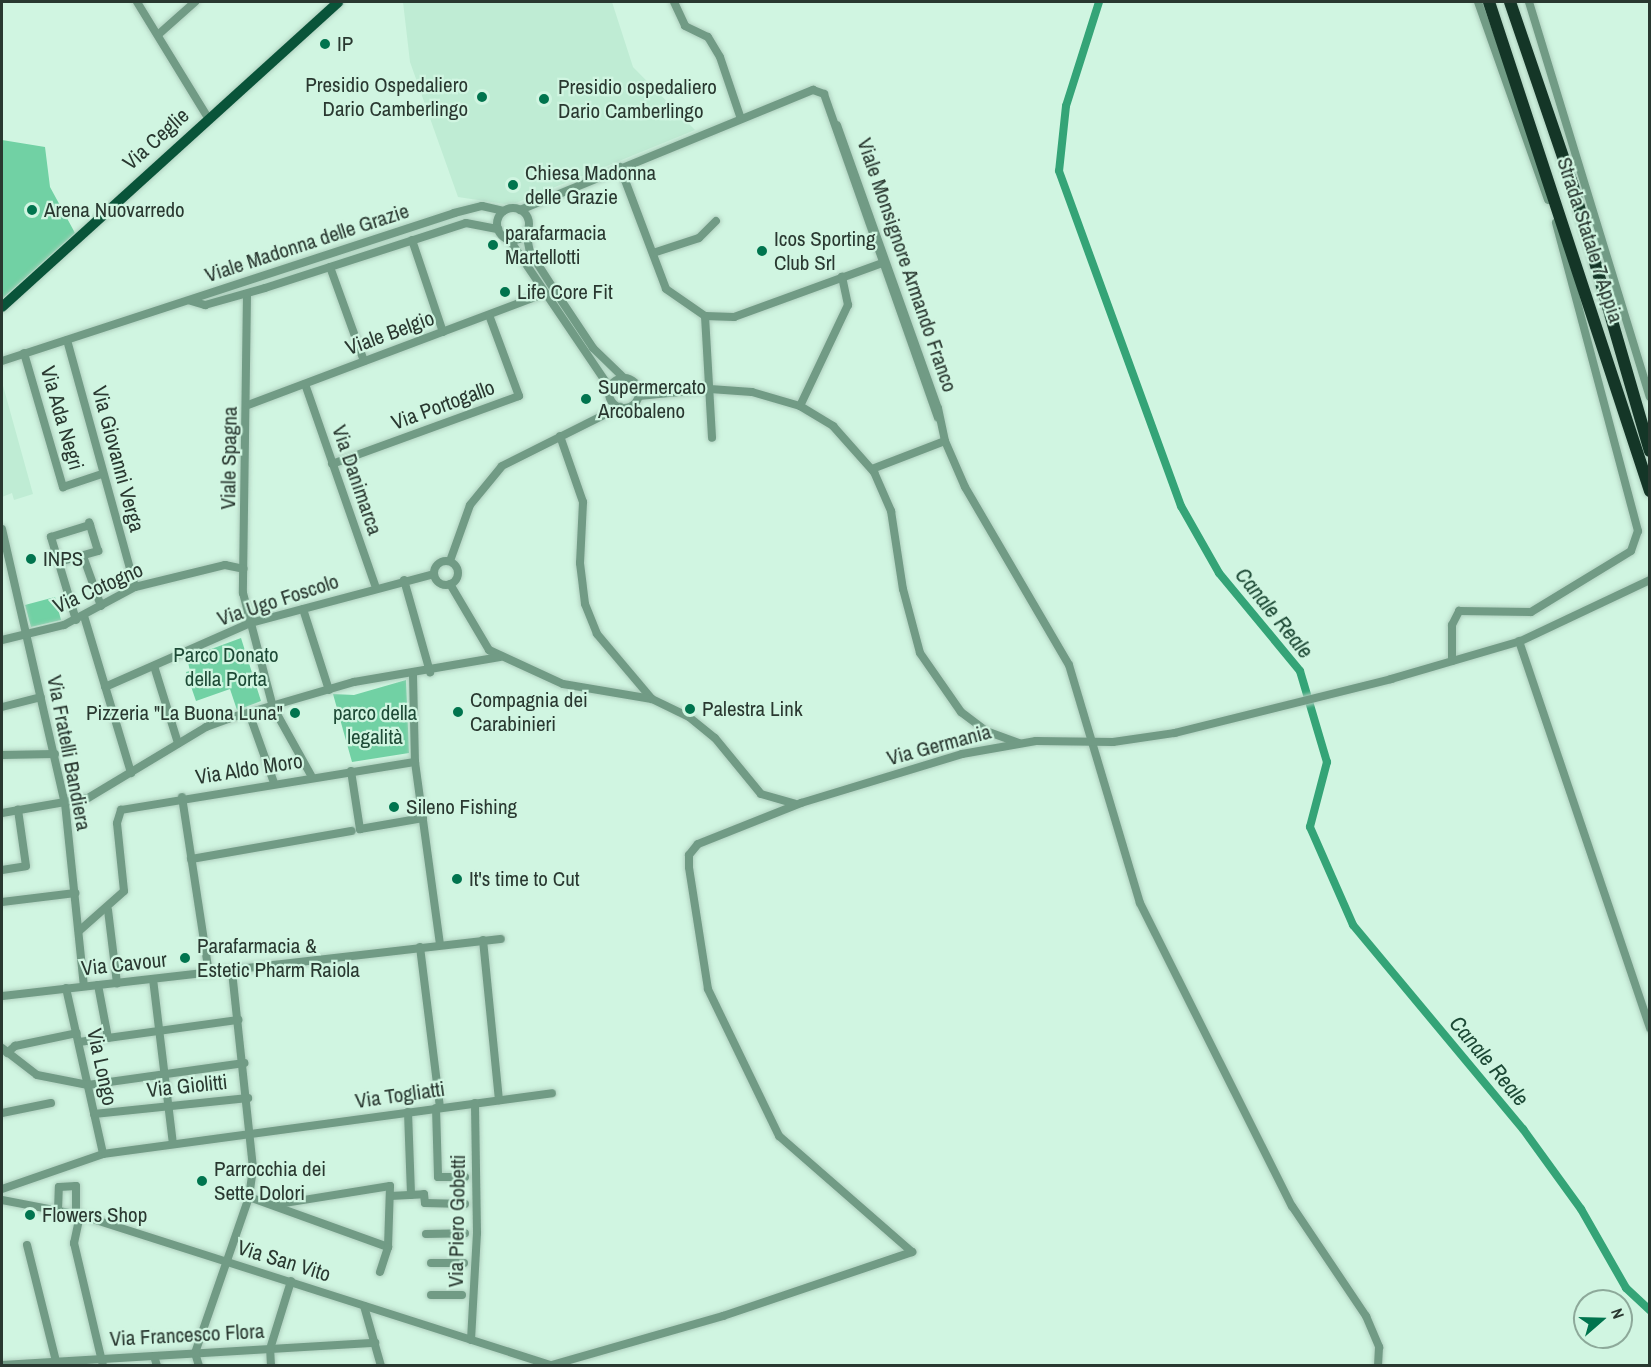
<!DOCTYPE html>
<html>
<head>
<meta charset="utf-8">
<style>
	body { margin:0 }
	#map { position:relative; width:1651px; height:1367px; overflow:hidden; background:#d0f5e1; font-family:"Archivo Narrow",sans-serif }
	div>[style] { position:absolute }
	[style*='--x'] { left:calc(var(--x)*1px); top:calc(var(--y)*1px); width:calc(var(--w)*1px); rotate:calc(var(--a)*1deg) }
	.built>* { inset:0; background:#bfecd4 }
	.green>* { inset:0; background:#71d1a4 }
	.canal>* { height:8px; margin:-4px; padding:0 4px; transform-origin:4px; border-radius:4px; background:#34a477 }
	.roads { filter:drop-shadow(0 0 2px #afcfbe) drop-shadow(0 0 2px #afcfbe) }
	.minor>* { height:8px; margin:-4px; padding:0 4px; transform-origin:4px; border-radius:4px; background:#719b85 }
	.minor>.ring { margin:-4px; padding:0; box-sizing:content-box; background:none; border:8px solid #719b85; border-radius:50% }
	.major>* { height:10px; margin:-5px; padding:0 5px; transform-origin:5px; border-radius:5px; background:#095439 }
	.highway>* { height:12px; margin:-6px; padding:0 6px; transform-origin:6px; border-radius:6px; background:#143627 }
	.dots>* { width:16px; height:16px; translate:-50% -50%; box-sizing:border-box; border:3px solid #d0f5e1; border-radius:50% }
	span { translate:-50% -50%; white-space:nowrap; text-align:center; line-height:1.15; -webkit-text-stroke:4.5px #d0f5e1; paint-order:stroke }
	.poi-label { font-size:21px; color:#293830 }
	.left { translate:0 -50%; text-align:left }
	.right { translate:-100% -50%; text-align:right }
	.street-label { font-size:21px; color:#293830 }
	.park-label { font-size:21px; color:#1d4a36 }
	.water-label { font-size:22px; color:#1c4935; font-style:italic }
	.frame { position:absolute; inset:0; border:3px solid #293830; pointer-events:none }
	.north { position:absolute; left:1573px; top:1289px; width:60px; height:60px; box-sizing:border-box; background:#d0f5e1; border:2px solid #8da99a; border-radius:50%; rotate:70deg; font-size:16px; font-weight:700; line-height:24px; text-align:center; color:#293830 }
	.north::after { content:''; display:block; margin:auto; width:21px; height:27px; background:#00744e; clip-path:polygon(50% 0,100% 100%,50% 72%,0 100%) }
</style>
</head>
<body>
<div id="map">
	<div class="built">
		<div style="clip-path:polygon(403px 2px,612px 2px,633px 67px,695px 130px,511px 205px,458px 197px,410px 62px)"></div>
		<div style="clip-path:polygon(2px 382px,33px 494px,14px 500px,12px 493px,2px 497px)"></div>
	</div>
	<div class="green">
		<div style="clip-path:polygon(2px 140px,45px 147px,50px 187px,75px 233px,2px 299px)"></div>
		<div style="clip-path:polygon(55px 597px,61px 620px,31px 627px,25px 605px)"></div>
		<div style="clip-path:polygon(241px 638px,261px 701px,237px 710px,230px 689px,196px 701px,186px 672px,190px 671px,187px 658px)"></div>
		<div style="clip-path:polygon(406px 680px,409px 753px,352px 762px,333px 694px,354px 695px)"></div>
	</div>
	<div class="canal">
		<div style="--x:1099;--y:2;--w:109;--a:107.6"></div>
		<div style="--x:1066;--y:106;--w:65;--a:96.1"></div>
		<div style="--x:1059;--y:171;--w:357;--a:70"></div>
		<div style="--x:1181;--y:506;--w:77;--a:60.4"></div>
		<div style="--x:1219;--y:573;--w:127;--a:50.4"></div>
		<div style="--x:1300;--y:671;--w:95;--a:73.5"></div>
		<div style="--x:1327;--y:762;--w:67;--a:104.7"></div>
		<div style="--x:1310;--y:827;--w:107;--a:66.3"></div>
		<div style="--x:1353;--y:925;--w:266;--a:50.2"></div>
		<div style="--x:1523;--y:1129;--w:99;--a:54.1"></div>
		<div style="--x:1581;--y:1209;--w:91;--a:60.3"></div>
		<div style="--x:1626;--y:1288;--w:33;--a:43"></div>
	</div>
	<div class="roads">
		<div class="minor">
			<div style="--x:137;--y:2;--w:136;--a:58.5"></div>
			<div style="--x:674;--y:2;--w:26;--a:65"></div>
			<div style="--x:685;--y:26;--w:25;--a:26"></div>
			<div style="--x:708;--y:37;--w:23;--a:59"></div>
			<div style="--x:720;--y:57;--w:65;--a:71.3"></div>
			<div style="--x:1478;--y:2;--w:210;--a:70.5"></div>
			<div style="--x:1529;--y:2;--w:413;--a:73"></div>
			<div style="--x:160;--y:33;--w:47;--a:-41.5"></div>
			<div style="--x:837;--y:125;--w:300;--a:70.4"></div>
			<div style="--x:938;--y:408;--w:34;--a:78"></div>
			<div style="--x:945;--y:441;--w:50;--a:66.5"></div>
			<div style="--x:965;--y:487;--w:206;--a:59.7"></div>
			<div style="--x:1069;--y:665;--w:248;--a:73.4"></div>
			<div style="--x:1140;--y:903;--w:339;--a:63.4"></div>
			<div style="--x:1292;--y:1206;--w:133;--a:56.1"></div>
			<div style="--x:1366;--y:1316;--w:34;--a:67"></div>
			<div style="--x:1379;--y:1347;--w:19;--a:93"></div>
			<div style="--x:620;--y:167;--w:130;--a:69.3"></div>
			<div style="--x:666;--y:289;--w:47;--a:34.7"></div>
			<div style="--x:705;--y:316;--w:29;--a:2"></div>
			<div style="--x:734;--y:317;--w:155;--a:-20"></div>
			<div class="ring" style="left:497px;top:208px;width:24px;height:24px"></div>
			<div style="--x:520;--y:210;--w:317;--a:-22.3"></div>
			<div style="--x:813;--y:90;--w:12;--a:20"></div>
			<div style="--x:824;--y:94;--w:343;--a:70.6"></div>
			<div style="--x:526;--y:232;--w:20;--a:79"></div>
			<div style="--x:530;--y:252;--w:50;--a:57.3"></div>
			<div style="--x:557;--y:294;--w:65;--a:56.3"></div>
			<div style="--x:593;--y:348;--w:43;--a:44.1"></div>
			<div style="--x:509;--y:239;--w:180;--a:55.9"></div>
			<div style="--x:412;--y:240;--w:97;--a:71.4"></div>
			<div style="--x:653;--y:253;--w:48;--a:-18.1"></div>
			<div style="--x:699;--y:238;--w:24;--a:-45"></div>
			<div style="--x:330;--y:267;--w:100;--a:70.1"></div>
			<div style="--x:247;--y:294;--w:299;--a:90.8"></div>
			<div style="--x:243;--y:593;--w:118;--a:75.3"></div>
			<div style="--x:273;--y:707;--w:80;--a:60.9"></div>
			<div style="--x:191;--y:301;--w:15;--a:16"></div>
			<div style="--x:205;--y:305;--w:62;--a:-15.8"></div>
			<div style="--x:265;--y:288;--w:211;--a:-17.9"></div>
			<div style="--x:466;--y:223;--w:33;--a:11"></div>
			<div style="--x:705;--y:316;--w:122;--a:86.7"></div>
			<div style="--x:67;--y:340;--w:256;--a:74.6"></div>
			<div style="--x:24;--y:353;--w:140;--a:73.8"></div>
			<div style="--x:63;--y:487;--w:41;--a:-18.4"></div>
			<div style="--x:2;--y:361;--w:476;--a:-18.1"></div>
			<div style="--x:454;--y:213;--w:29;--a:-14"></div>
			<div style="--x:482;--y:206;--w:22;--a:13"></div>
			<div class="ring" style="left:609px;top:378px;width:22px;height:22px"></div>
			<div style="--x:305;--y:384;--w:216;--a:70.8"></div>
			<div style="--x:639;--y:396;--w:71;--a:-5.6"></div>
			<div style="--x:710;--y:389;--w:42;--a:4.1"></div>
			<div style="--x:752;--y:392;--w:50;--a:16.3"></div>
			<div style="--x:800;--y:406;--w:39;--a:31"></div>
			<div style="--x:833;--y:426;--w:62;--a:48.3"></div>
			<div style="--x:874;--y:472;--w:43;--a:66.4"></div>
			<div style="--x:891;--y:511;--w:79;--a:81.3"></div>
			<div style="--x:903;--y:589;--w:66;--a:75.1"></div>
			<div style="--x:920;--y:653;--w:72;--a:55.2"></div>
			<div style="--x:961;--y:712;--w:31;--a:37"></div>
			<div style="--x:986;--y:731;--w:35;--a:20"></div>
			<div style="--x:248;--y:405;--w:316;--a:-20.6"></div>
			<div style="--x:800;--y:406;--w:112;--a:-64.6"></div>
			<div style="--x:848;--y:305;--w:29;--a:-102"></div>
			<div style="--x:560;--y:436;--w:70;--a:70.8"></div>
			<div style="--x:583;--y:502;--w:61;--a:92.8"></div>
			<div style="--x:580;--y:563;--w:41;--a:83"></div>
			<div style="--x:585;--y:604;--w:32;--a:68"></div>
			<div style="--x:597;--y:634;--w:85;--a:49.8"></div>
			<div style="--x:332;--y:464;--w:199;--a:-20"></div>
			<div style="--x:519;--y:396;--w:86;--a:-110.3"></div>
			<div style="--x:872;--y:469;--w:78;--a:-21"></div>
			<div style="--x:2;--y:529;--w:281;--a:77.1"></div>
			<div style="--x:65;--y:803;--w:184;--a:84.1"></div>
			<div style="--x:83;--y:556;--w:53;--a:70.2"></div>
			<div style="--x:450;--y:561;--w:59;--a:-70.3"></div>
			<div style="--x:470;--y:505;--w:50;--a:-50.6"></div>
			<div style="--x:502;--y:466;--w:132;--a:-26.6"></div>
			<div class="ring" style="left:434px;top:561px;width:16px;height:16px"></div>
			<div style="--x:59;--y:562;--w:41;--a:-15.8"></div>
			<div style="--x:98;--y:551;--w:30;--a:-107"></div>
			<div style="--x:404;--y:580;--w:96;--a:74.2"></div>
			<div style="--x:450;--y:584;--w:77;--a:59.4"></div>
			<div style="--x:489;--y:650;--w:81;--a:24.7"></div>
			<div style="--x:563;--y:684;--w:90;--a:9.6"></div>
			<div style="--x:652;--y:699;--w:41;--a:25.9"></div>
			<div style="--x:689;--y:717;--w:33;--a:39"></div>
			<div style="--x:715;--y:738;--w:72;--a:50.6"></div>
			<div style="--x:761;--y:794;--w:35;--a:16"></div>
			<div style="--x:303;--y:609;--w:85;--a:72.2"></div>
			<div style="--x:84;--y:616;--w:164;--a:73.3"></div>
			<div style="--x:76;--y:620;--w:87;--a:-106.8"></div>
			<div style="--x:51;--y:537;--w:41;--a:-17.1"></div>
			<div style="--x:2;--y:640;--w:64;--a:-13.6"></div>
			<div style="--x:64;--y:625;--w:81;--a:-28.2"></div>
			<div style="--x:135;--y:587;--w:93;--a:-13.7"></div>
			<div style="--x:225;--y:565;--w:19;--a:12"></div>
			<div style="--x:1519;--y:641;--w:409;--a:71.3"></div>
			<div style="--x:1452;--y:661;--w:36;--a:-90"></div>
			<div style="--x:1452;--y:625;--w:16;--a:-63"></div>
			<div style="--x:1459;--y:611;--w:72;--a:0.8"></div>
			<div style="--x:1531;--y:612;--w:117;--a:-31.4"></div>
			<div style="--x:1631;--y:551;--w:21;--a:-71"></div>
			<div style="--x:1638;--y:531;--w:319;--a:-104.9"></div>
			<div style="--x:154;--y:666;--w:81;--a:72.7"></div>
			<div style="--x:413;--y:675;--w:87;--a:88.7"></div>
			<div style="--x:415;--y:762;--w:184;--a:82.2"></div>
			<div style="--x:105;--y:687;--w:158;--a:-23.8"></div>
			<div style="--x:250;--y:623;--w:190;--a:-14.9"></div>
			<div style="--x:2;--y:707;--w:40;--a:-14.4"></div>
			<div style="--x:249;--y:713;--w:74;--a:70.3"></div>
			<div style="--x:2;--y:755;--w:53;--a:-1.1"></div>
			<div style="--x:351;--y:771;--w:59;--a:81.2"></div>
			<div style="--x:360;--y:829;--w:64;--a:-9.9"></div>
			<div style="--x:182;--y:797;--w:178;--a:81.3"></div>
			<div style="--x:2;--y:813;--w:87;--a:-9.9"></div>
			<div style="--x:88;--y:798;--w:138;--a:-31"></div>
			<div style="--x:206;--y:727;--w:33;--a:-20"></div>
			<div style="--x:237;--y:716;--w:122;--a:-16.2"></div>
			<div style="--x:354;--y:682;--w:148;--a:-9.7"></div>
			<div style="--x:191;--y:859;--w:163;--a:-9.9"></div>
			<div style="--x:2;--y:870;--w:24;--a:-9"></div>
			<div style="--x:26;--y:866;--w:57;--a:-98.1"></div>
			<div style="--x:2;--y:902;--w:74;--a:-7"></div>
			<div style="--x:108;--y:910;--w:74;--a:83"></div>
			<div style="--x:79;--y:931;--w:60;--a:-41.6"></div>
			<div style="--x:124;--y:891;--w:68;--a:-95.9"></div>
			<div style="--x:117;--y:823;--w:14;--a:-73"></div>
			<div style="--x:121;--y:810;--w:298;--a:-9.3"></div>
			<div style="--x:483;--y:940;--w:161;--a:84.3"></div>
			<div style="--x:420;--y:947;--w:162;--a:82.9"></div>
			<div style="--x:153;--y:979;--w:166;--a:83.1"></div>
			<div style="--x:98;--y:985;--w:54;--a:79.3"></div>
			<div style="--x:66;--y:988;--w:170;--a:77.4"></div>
			<div style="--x:2;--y:996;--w:502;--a:-6.52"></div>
			<div style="--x:79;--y:1042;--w:161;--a:-7.9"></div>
			<div style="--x:2;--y:1048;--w:44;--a:37.6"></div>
			<div style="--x:37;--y:1075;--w:52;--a:11.1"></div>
			<div style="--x:88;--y:1085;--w:158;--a:-8"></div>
			<div style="--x:7;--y:1053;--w:11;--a:-41"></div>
			<div style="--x:15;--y:1046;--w:63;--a:-11.8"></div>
			<div style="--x:436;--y:1108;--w:69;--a:88.3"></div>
			<div style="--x:438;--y:1177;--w:27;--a:0"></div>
			<div style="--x:408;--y:1112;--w:83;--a:87.9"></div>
			<div style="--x:2;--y:1113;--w:50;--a:-11.5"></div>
			<div style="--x:94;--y:1114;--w:155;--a:-5.9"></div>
			<div style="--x:2;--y:1189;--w:107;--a:-19.1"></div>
			<div style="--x:103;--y:1154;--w:453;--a:-7.7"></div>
			<div style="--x:390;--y:1196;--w:34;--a:-3"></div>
			<div style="--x:424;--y:1194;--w:9;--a:84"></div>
			<div style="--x:425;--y:1203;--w:40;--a:1.4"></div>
			<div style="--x:249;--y:1197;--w:148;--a:19.8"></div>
			<div style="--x:388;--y:1247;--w:61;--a:-88.1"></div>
			<div style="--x:390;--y:1186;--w:112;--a:170.8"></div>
			<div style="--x:2;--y:1200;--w:79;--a:10.9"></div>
			<div style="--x:80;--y:1215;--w:497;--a:17.7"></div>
			<div style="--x:58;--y:1211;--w:24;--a:-88"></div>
			<div style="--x:59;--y:1187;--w:17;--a:-3"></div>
			<div style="--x:76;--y:1186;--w:28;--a:90"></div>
			<div style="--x:80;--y:1215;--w:29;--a:102"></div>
			<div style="--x:74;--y:1243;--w:126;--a:76.7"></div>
			<div style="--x:426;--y:1234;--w:39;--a:-1"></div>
			<div style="--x:27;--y:1245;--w:124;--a:76"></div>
			<div style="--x:431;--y:1263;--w:33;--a:0"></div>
			<div style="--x:380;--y:1272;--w:26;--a:-72"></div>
			<div style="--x:431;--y:1295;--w:31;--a:0"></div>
			<div style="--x:364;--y:1306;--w:62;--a:74.2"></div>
			<div style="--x:471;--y:1340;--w:107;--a:-86.8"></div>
			<div style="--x:477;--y:1233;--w:130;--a:-90.9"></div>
			<div style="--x:154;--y:1356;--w:10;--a:73"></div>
			<div style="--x:2;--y:1365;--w:374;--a:-3.4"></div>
			<div style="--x:552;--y:1365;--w:178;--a:-16"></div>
			<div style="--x:723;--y:1316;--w:200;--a:-18.7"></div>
			<div style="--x:912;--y:1252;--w:176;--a:-138.9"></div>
			<div style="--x:779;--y:1136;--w:163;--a:-115.8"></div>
			<div style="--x:708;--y:989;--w:123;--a:-98.9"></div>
			<div style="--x:689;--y:867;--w:12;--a:-90"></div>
			<div style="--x:689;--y:855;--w:14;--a:-51"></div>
			<div style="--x:698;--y:844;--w:111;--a:-21.7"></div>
			<div style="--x:801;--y:803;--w:168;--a:-16.9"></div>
			<div style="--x:962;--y:754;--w:75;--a:-10"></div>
			<div style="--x:1036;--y:741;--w:77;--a:0.7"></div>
			<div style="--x:1113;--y:742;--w:63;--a:-8.3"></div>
			<div style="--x:1175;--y:733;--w:223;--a:-14"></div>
			<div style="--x:1391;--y:679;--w:135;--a:-16.3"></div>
			<div style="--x:1521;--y:641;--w:143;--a:-25.3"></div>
			<div style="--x:199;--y:1366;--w:14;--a:-107"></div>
			<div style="--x:195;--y:1353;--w:165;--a:-70.9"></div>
			<div style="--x:249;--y:1197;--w:29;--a:-82"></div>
			<div style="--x:253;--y:1168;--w:197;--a:-96.1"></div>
			<div style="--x:271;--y:1366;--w:17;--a:-93"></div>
			<div style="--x:270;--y:1349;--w:71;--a:-72.8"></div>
		</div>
		<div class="major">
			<div style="--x:2;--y:307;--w:454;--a:-42.2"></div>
		</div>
		<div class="highway">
			<div style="--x:1489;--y:2;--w:515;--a:71.78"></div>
			<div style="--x:1510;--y:2;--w:191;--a:71.1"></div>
			<div style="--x:1572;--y:183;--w:279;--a:73.8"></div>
		</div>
	</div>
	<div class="dots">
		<div style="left:325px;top:44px;background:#00744e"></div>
		<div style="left:482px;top:97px;background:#00744e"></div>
		<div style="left:544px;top:99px;background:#00744e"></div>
		<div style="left:513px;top:185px;background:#00744e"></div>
		<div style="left:32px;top:210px;background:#00744e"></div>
		<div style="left:493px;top:245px;background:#00744e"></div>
		<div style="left:762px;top:251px;background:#00744e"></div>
		<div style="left:505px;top:292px;background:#00744e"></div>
		<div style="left:586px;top:399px;background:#00744e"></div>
		<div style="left:31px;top:559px;background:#00744e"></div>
		<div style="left:690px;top:709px;background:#00744e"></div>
		<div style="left:458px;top:712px;background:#00744e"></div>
		<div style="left:295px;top:713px;background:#00744e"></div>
		<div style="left:394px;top:807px;background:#00744e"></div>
		<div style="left:457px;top:879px;background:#00744e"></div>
		<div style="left:185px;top:958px;background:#00744e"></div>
		<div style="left:202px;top:1181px;background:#00744e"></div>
		<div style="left:30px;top:1215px;background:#00744e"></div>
	</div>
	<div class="poi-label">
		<span class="left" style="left:337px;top:44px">IP</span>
		<span class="right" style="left:468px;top:97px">Presidio Ospedaliero<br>Dario Camberlingo</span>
		<span class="left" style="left:558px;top:99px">Presidio ospedaliero<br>Dario Camberlingo</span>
		<span class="left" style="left:525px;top:185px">Chiesa Madonna<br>delle Grazie</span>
		<span class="left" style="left:44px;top:210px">Arena Nuovarredo</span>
		<span class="left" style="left:505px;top:245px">parafarmacia<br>Martellotti</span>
		<span class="left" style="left:774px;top:251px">Icos Sporting<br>Club Srl</span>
		<span class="left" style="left:517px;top:292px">Life Core Fit</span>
		<span class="left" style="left:598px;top:399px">Supermercato<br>Arcobaleno</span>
		<span class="left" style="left:43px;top:559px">INPS</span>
		<span class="left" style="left:470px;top:712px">Compagnia dei<br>Carabinieri</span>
		<span class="left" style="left:702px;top:709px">Palestra Link</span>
		<span class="right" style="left:283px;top:713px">Pizzeria "La Buona Luna"</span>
		<span class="left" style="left:406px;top:807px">Sileno Fishing</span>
		<span class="left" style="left:469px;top:879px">It's time to Cut</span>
		<span class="left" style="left:197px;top:958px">Parafarmacia &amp;<br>Estetic Pharm Raiola</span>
		<span class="left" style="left:214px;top:1181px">Parrocchia dei<br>Sette Dolori</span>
		<span class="left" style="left:42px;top:1215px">Flowers Shop</span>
	</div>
	<div class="street-label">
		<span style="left:156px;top:139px;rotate:-42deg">Via Ceglie</span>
		<span style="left:1590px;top:240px;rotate:72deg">Strada Statale 7 Appia</span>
		<span style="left:307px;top:243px;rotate:-18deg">Viale Madonna delle Grazie</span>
		<span style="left:907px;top:265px;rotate:71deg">Viale Monsignore Armando Franco</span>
		<span style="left:390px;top:333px;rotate:-20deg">Viale Belgio</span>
		<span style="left:443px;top:405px;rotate:-20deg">Via Portogallo</span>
		<span style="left:62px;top:418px;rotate:74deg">Via Ada Negri</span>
		<span style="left:229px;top:458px;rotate:-89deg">Viale Spagna</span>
		<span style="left:118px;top:459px;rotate:75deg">Via Giovanni Verga</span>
		<span style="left:357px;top:480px;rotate:71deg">Via Danimarca</span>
		<span style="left:98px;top:588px;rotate:-24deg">Via Cotogno</span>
		<span style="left:278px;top:600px;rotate:-18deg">Via Ugo Foscolo</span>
		<span style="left:939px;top:745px;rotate:-15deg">Via Germania</span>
		<span style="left:69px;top:753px;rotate:79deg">Via Fratelli Bandiera</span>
		<span style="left:249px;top:769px;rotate:-9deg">Via Aldo Moro</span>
		<span style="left:124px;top:964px;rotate:-6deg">Via Cavour</span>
		<span style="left:102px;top:1067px;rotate:78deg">Via Longo</span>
		<span style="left:187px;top:1086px;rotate:-6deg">Via Giolitti</span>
		<span style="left:400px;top:1095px;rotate:-8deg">Via Togliatti</span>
		<span style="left:457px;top:1221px;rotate:-89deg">Via Piero Gobetti</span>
		<span style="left:284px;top:1261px;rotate:17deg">Via San Vito</span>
		<span style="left:187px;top:1335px;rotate:-3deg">Via Francesco Flora</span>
	</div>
	<div class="park-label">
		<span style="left:226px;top:667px">Parco Donato<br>della Porta</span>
		<span style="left:375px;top:725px">parco della<br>legalità</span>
	</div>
	<div class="water-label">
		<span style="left:1274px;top:613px;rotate:51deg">Canale Reale</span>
		<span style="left:1489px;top:1061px;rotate:50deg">Canale Reale</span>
	</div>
	<div class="frame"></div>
	<div class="north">N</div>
</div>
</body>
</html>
